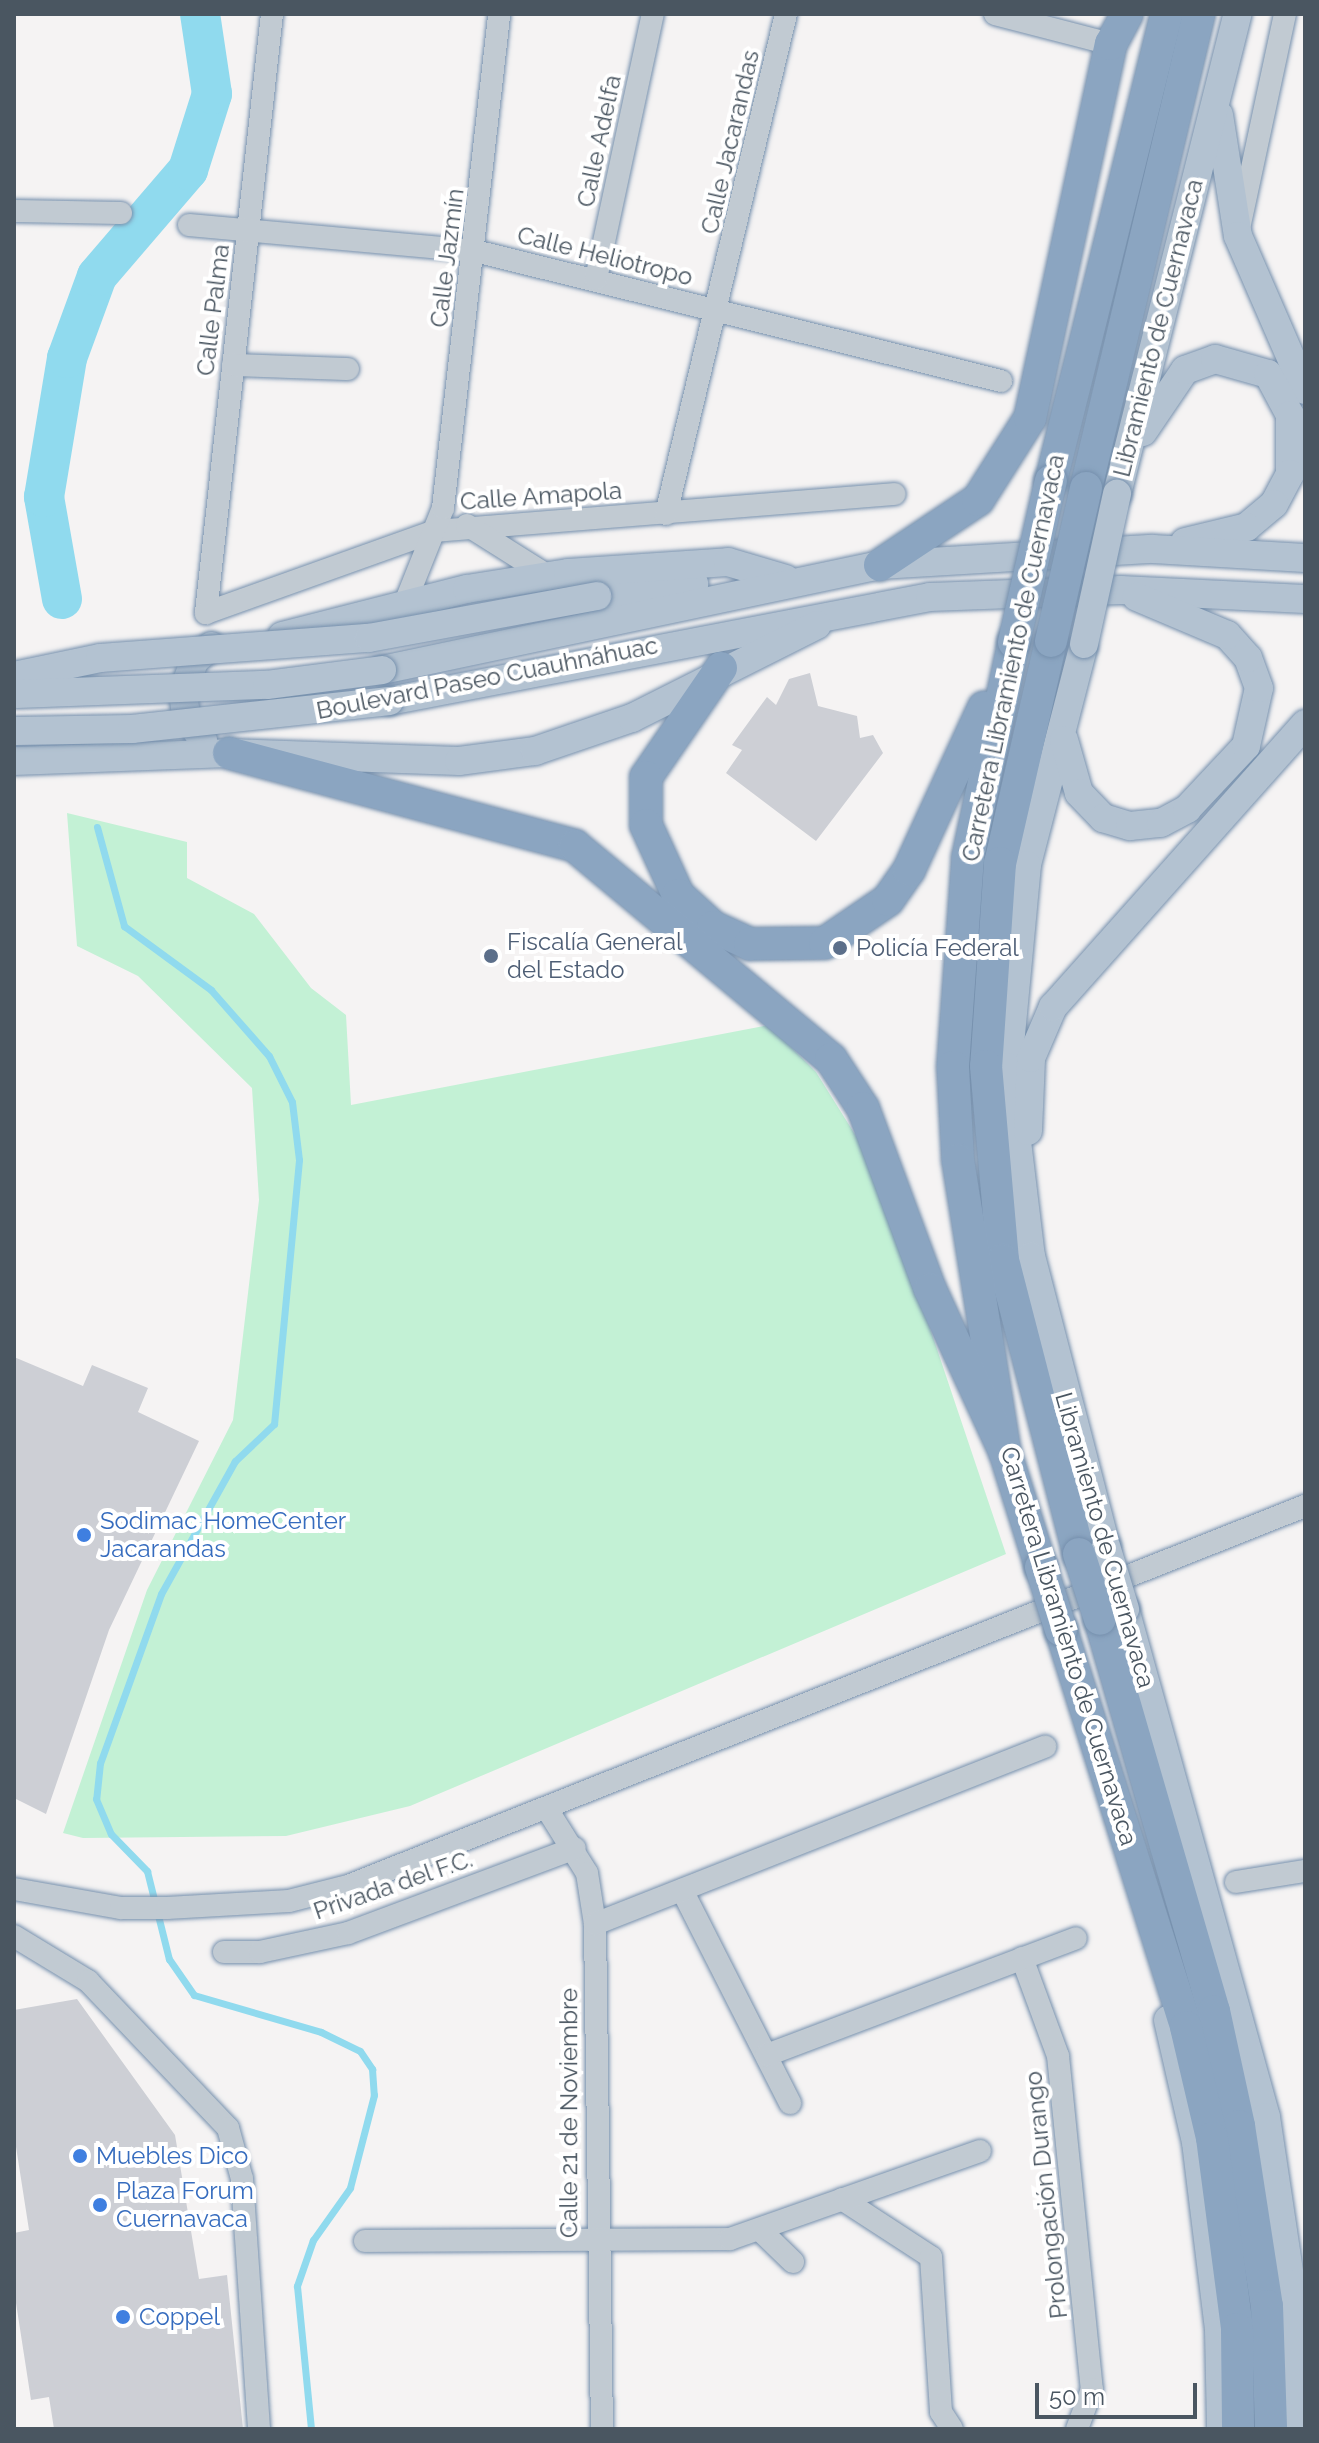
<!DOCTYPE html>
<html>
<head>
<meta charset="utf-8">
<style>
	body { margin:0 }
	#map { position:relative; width:1319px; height:2443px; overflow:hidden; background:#f5f3f3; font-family:Raleway,sans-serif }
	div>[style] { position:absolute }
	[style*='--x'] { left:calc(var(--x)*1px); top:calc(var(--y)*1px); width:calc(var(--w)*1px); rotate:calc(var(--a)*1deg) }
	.green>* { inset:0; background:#c3f1d5 }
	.stream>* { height:7px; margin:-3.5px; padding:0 3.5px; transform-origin:3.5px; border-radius:3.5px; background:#90daee }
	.river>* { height:40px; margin:-20px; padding:0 20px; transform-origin:20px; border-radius:20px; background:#90daee }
	.building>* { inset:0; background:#cdcfd5 }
	.roads { filter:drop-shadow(0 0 2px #7690ad) drop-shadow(0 0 2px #7690ad) }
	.minor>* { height:22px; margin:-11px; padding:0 11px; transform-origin:11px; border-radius:11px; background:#c1cad2 }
	.major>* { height:28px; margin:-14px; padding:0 14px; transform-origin:14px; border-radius:14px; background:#b3c2d1 }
	.highway>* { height:32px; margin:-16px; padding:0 16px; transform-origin:16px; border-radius:16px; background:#8ba5c1 }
	.bridges { filter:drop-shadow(0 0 2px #7690ad) drop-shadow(0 0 2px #7690ad) }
	.major-bridge>* { height:28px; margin:-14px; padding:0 14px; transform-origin:14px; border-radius:14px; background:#b3c2d1 }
	.highway-bridge>* { height:32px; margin:-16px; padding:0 16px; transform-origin:16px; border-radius:16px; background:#8ba5c1 }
	.dots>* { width:22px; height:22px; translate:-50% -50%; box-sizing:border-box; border:4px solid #fff; border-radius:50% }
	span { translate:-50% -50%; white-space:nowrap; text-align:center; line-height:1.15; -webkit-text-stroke:8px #fff; paint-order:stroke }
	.street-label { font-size:24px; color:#4a5661 }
	.service-label { font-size:24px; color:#4e5e75 }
	.left { translate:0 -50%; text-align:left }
	.shop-label { font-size:24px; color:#366cbe }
	.frame { position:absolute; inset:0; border:16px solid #4a5661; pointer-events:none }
	.scale { position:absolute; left:1035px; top:2383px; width:162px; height:36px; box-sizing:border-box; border:4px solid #4a5661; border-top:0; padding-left:10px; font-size:24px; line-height:28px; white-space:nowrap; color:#4a5661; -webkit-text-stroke:6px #fff; paint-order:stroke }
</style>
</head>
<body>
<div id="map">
	<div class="green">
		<div style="clip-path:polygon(67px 813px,187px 842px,187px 878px,254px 914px,311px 988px,346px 1015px,351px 1105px,769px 1025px,816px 1072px,876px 1168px,1006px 1554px,410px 1806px,286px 1836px,83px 1838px,63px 1833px,147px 1590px,233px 1420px,259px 1200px,252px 1088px,138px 976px,77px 946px)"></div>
	</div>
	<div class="stream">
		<div style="--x:97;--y:827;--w:103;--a:74.7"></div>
		<div style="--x:124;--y:926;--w:108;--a:36.3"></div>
		<div style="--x:211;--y:990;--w:88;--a:48.7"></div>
		<div style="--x:269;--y:1056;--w:51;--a:63.4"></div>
		<div style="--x:292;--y:1102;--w:58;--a:83.1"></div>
		<div style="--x:299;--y:1160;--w:265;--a:95.4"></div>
		<div style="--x:274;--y:1424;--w:54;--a:136.5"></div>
		<div style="--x:235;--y:1461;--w:152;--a:119.1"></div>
		<div style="--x:161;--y:1594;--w:180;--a:109.8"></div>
		<div style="--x:100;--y:1763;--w:36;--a:96"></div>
		<div style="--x:96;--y:1799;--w:38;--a:67"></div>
		<div style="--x:111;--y:1834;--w:52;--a:45.8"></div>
		<div style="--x:147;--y:1871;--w:91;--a:76"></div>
		<div style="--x:169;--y:1959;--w:44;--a:55.2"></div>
		<div style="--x:194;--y:1995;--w:132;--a:16.2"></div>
		<div style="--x:321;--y:2032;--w:43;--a:26"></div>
		<div style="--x:360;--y:2051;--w:22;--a:56"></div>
		<div style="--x:372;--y:2069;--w:26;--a:86"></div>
		<div style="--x:374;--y:2095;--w:96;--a:104.5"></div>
		<div style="--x:350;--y:2188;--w:64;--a:125.4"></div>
		<div style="--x:313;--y:2240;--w:49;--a:109.2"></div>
		<div style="--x:297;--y:2286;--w:144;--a:84.4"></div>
	</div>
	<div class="river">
		<div style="--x:62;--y:599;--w:104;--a:-100"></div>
		<div style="--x:44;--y:497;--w:141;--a:-80.6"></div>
		<div style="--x:67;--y:358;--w:87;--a:-69.9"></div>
		<div style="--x:97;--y:276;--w:140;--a:-49.4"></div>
		<div style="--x:188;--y:170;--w:80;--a:-72.5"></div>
		<div style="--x:212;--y:94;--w:81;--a:-98.5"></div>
	</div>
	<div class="building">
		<div style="clip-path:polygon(810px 673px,818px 706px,857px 716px,860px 738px,873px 735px,883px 753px,816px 841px,726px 773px,742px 750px,732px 745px,767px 697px,776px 705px,789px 679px)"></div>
		<div style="clip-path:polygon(14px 1357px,83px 1386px,92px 1365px,148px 1388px,138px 1412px,199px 1441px,109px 1630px,46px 1814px,14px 1798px)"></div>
		<div style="clip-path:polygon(77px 1999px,175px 2135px,199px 2279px,227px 2275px,243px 2429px,54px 2429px,49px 2397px,31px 2400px,14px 2290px,14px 2233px,29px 2230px,14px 2134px,14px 2010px)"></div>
	</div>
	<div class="roads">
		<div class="minor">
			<div style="--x:272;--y:14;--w:603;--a:96.29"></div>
			<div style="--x:206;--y:613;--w:243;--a:-19.7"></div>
			<div style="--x:435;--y:531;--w:461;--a:-4.6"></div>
			<div style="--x:995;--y:14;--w:120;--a:14.5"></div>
			<div style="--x:1111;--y:44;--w:13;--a:-77"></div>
			<div style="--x:14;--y:211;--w:107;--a:1.1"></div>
			<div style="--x:1240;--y:224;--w:215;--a:-77.9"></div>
			<div style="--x:189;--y:225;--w:287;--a:5.2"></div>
			<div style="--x:475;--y:251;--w:542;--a:13.88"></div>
			<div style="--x:596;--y:279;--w:271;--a:-77.9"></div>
			<div style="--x:233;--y:365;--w:115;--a:2"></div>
			<div style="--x:666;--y:514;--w:514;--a:-76.5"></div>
			<div style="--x:467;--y:525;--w:96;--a:32.2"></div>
			<div style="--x:405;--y:603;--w:102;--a:-68.2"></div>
			<div style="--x:443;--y:508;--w:497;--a:-83.5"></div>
			<div style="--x:547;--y:1809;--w:75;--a:58"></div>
			<div style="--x:587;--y:1873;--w:52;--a:81.1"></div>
			<div style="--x:595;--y:1924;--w:505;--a:89.21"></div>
			<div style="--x:1236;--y:1882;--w:70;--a:-9.1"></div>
			<div style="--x:14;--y:1889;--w:109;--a:10.1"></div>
			<div style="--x:121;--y:1908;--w:46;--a:0"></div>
			<div style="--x:167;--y:1908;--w:122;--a:-3.3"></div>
			<div style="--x:289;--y:1901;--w:61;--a:-14.3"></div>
			<div style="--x:348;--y:1886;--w:1030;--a:-21.66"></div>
			<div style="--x:682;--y:1890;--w:239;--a:63.1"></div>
			<div style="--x:595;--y:1924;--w:484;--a:-21.5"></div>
			<div style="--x:14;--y:1936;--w:87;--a:31.3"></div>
			<div style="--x:88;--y:1981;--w:203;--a:46.4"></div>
			<div style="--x:228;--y:2128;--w:53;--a:74.6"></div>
			<div style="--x:242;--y:2179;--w:251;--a:86.1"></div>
			<div style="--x:224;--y:1952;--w:36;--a:0"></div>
			<div style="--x:260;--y:1952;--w:90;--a:-12.2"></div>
			<div style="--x:348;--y:1933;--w:242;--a:-20.5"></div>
			<div style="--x:1022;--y:1958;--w:104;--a:69.8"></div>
			<div style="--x:1058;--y:2056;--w:335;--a:84.2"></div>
			<div style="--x:1092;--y:2389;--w:43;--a:110.6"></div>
			<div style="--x:767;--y:2055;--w:330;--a:-20.7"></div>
			<div style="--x:842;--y:2199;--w:106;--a:33.1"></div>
			<div style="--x:931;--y:2257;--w:155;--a:86.3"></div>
			<div style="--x:941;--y:2412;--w:20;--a:57"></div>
			<div style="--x:760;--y:2230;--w:46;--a:44.1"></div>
			<div style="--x:365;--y:2241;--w:365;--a:-0.3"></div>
			<div style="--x:730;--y:2239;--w:265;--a:-19.4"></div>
		</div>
		<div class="major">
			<div style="--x:1219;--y:115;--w:122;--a:81.1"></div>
			<div style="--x:1238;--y:236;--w:168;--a:66.5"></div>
			<div style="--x:1143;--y:432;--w:75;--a:-55.9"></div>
			<div style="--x:1185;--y:370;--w:32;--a:-20"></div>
			<div style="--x:1215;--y:359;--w:55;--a:15.8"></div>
			<div style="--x:1268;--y:374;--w:47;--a:61.8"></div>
			<div style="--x:1290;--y:415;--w:59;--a:90"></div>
			<div style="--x:1290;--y:474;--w:34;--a:118"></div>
			<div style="--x:1274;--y:504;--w:35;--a:140"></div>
			<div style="--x:1247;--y:527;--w:64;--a:166.4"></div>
			<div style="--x:1117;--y:494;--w:495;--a:-75.9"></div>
			<div style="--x:597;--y:596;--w:98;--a:-7.1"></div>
			<div style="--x:282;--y:636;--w:191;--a:-14.3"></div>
			<div style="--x:467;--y:589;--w:102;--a:-9"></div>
			<div style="--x:568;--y:573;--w:160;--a:-3.9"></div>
			<div style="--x:728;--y:562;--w:60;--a:16.3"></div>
			<div style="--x:1083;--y:648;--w:224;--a:104.5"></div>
			<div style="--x:1027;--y:865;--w:203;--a:95.4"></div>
			<div style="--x:1008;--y:1067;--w:190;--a:83.1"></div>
			<div style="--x:1031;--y:1256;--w:300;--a:75.5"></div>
			<div style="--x:382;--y:670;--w:509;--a:-11.91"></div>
			<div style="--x:880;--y:565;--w:273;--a:-3.4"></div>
			<div style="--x:1153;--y:549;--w:152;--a:3.4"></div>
			<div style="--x:389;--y:701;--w:551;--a:-10.88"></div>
			<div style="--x:930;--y:597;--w:191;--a:-2.1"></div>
			<div style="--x:1121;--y:590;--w:184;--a:2.8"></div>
			<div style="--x:203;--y:740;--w:29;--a:-125"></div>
			<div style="--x:186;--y:716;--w:24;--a:-97"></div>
			<div style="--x:183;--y:692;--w:33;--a:-70"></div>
			<div style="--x:194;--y:661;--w:23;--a:-41"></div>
			<div style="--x:1064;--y:740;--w:55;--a:74.2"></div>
			<div style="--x:1079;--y:793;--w:35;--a:46"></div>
			<div style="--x:1103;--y:818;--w:28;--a:17"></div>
			<div style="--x:1130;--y:826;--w:31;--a:-6"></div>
			<div style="--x:1161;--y:823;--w:30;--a:-28"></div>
			<div style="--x:1187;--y:809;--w:86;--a:-46.9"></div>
			<div style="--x:1246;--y:746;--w:59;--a:-77.4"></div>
			<div style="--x:1259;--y:688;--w:32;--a:-110"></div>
			<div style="--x:1248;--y:658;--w:31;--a:-132"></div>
			<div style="--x:1227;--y:635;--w:98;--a:-157.1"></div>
			<div style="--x:14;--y:761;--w:215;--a:-2.1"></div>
			<div style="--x:229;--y:753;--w:230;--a:2"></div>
			<div style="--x:459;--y:761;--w:77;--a:-7.5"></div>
			<div style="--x:535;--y:751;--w:102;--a:-18.8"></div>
			<div style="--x:632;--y:718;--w:207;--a:-26.7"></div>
			<div style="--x:1028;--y:1131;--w:73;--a:-87.6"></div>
			<div style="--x:1031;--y:1058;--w:56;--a:-66.7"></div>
			<div style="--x:1053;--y:1007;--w:379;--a:-48.3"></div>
			<div style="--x:1125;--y:1609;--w:527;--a:74.49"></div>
			<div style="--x:1266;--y:2117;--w:169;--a:81.5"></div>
			<div style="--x:1291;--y:2284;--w:145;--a:88"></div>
			<div style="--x:1168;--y:2020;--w:125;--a:77.1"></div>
			<div style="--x:1196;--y:2142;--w:189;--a:83"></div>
			<div style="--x:1219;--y:2330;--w:99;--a:88.8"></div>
		</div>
		<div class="highway">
			<div style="--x:1051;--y:481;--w:481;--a:-76.1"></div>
			<div style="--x:1086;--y:488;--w:487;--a:-76.6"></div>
			<div style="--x:880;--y:565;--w:118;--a:-33.6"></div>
			<div style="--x:978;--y:500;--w:97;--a:-57.6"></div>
			<div style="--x:1030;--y:418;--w:383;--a:-77.8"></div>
			<div style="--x:1111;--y:44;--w:34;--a:-62"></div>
			<div style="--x:1051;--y:641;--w:228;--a:102.9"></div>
			<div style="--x:1000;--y:863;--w:203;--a:93.9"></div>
			<div style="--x:986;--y:1066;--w:195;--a:85"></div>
			<div style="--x:1003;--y:1260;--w:304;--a:75.5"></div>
			<div style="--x:1014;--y:642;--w:220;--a:102.1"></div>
			<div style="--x:968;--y:857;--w:211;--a:94.1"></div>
			<div style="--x:953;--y:1067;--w:93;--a:86.9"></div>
			<div style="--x:958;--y:1160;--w:296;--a:80.9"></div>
			<div style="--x:1005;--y:1452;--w:121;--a:72.6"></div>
			<div style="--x:721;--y:668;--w:132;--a:124.5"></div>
			<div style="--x:646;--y:777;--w:48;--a:90"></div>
			<div style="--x:646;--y:825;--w:77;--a:65.4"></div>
			<div style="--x:678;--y:895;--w:47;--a:42.4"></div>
			<div style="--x:713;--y:927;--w:41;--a:24.7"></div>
			<div style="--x:750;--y:944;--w:75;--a:-0.8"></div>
			<div style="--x:825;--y:943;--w:76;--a:-34.3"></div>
			<div style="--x:888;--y:900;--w:37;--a:-55"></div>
			<div style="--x:909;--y:870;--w:179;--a:-65.3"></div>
			<div style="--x:229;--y:753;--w:358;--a:15"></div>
			<div style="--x:575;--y:846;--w:333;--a:39.8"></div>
			<div style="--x:831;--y:1059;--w:59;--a:56.9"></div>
			<div style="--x:863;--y:1108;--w:193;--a:69.7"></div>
			<div style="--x:930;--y:1289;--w:179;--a:65.3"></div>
			<div style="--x:1100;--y:1619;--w:408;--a:73.8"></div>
			<div style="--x:1214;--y:2011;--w:118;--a:77.7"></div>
			<div style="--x:1239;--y:2126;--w:182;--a:81.2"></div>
			<div style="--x:1267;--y:2306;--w:123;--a:88.1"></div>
			<div style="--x:1061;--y:1630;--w:416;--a:72.5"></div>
			<div style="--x:1186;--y:2027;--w:114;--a:76.8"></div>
			<div style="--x:1212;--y:2138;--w:193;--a:82.5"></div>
			<div style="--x:1237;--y:2329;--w:100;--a:89.4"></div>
		</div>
	</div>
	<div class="bridges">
		<div class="major-bridge">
			<div style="--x:1084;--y:644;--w:154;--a:-77.6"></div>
			<div style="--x:14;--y:676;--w:88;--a:-11.8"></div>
			<div style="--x:100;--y:658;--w:270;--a:-4.3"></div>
			<div style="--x:369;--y:638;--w:232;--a:-10.4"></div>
			<div style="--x:17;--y:694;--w:250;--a:-2.1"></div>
			<div style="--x:267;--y:685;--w:116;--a:-7.4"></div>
			<div style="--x:16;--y:731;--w:116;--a:-1"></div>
			<div style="--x:132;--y:729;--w:259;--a:-6.2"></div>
			<div style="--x:1106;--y:1546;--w:66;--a:73.2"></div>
		</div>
		<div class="highway-bridge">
			<div style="--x:1051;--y:641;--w:157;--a:-77.1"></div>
			<div style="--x:1014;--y:642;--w:165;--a:-77.1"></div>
			<div style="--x:1079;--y:1554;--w:68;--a:72.1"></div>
			<div style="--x:1041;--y:1567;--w:66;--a:72.4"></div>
		</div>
	</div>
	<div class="dots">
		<div style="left:840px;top:948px;background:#5c6f8a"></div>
		<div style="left:491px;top:956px;background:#5c6f8a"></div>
		<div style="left:84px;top:1535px;background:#3f7fe0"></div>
		<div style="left:80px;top:2156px;background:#3f7fe0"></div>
		<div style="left:100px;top:2205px;background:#3f7fe0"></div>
		<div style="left:123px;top:2317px;background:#3f7fe0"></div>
	</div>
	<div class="street-label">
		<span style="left:599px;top:141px;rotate:-78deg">Calle Adelfa</span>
		<span style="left:730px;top:142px;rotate:-77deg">Calle Jacarandas</span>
		<span style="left:605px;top:256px;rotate:14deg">Calle Heliotropo</span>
		<span style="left:447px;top:258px;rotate:-83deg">Calle Jazmín</span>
		<span style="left:213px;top:310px;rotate:-83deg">Calle Palma</span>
		<span style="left:1158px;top:328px;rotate:-76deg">Libramiento de Cuernavaca</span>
		<span style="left:541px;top:496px;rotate:-4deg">Calle Amapola</span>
		<span style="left:1013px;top:658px;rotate:-78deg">Carretera Libramiento de Cuernavaca</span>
		<span style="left:487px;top:678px;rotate:-11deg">Boulevard Paseo Cuauhnáhuac</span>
		<span style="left:1105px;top:1540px;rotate:74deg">Libramiento de Cuernavaca</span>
		<span style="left:1069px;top:1646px;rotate:73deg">Carretera Libramiento de Cuernavaca</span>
		<span style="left:393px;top:1885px;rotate:-19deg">Privada del F.C.</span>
		<span style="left:569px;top:2113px;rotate:-90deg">Calle 21 de Noviembre</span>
		<span style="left:1046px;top:2195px;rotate:-96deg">Prolongación Durango</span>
	</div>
	<div class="service-label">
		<span class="left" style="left:507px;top:956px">Fiscalía General<br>del Estado</span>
		<span class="left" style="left:856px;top:948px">Policía Federal</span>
	</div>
	<div class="shop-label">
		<span class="left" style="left:100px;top:1535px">Sodimac HomeCenter<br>Jacarandas</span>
		<span class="left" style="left:96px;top:2156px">Muebles Dico</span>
		<span class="left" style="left:116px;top:2205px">Plaza Forum<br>Cuernavaca</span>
		<span class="left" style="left:139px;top:2317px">Coppel</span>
	</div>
	<div class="frame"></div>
	<div class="scale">50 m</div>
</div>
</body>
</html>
